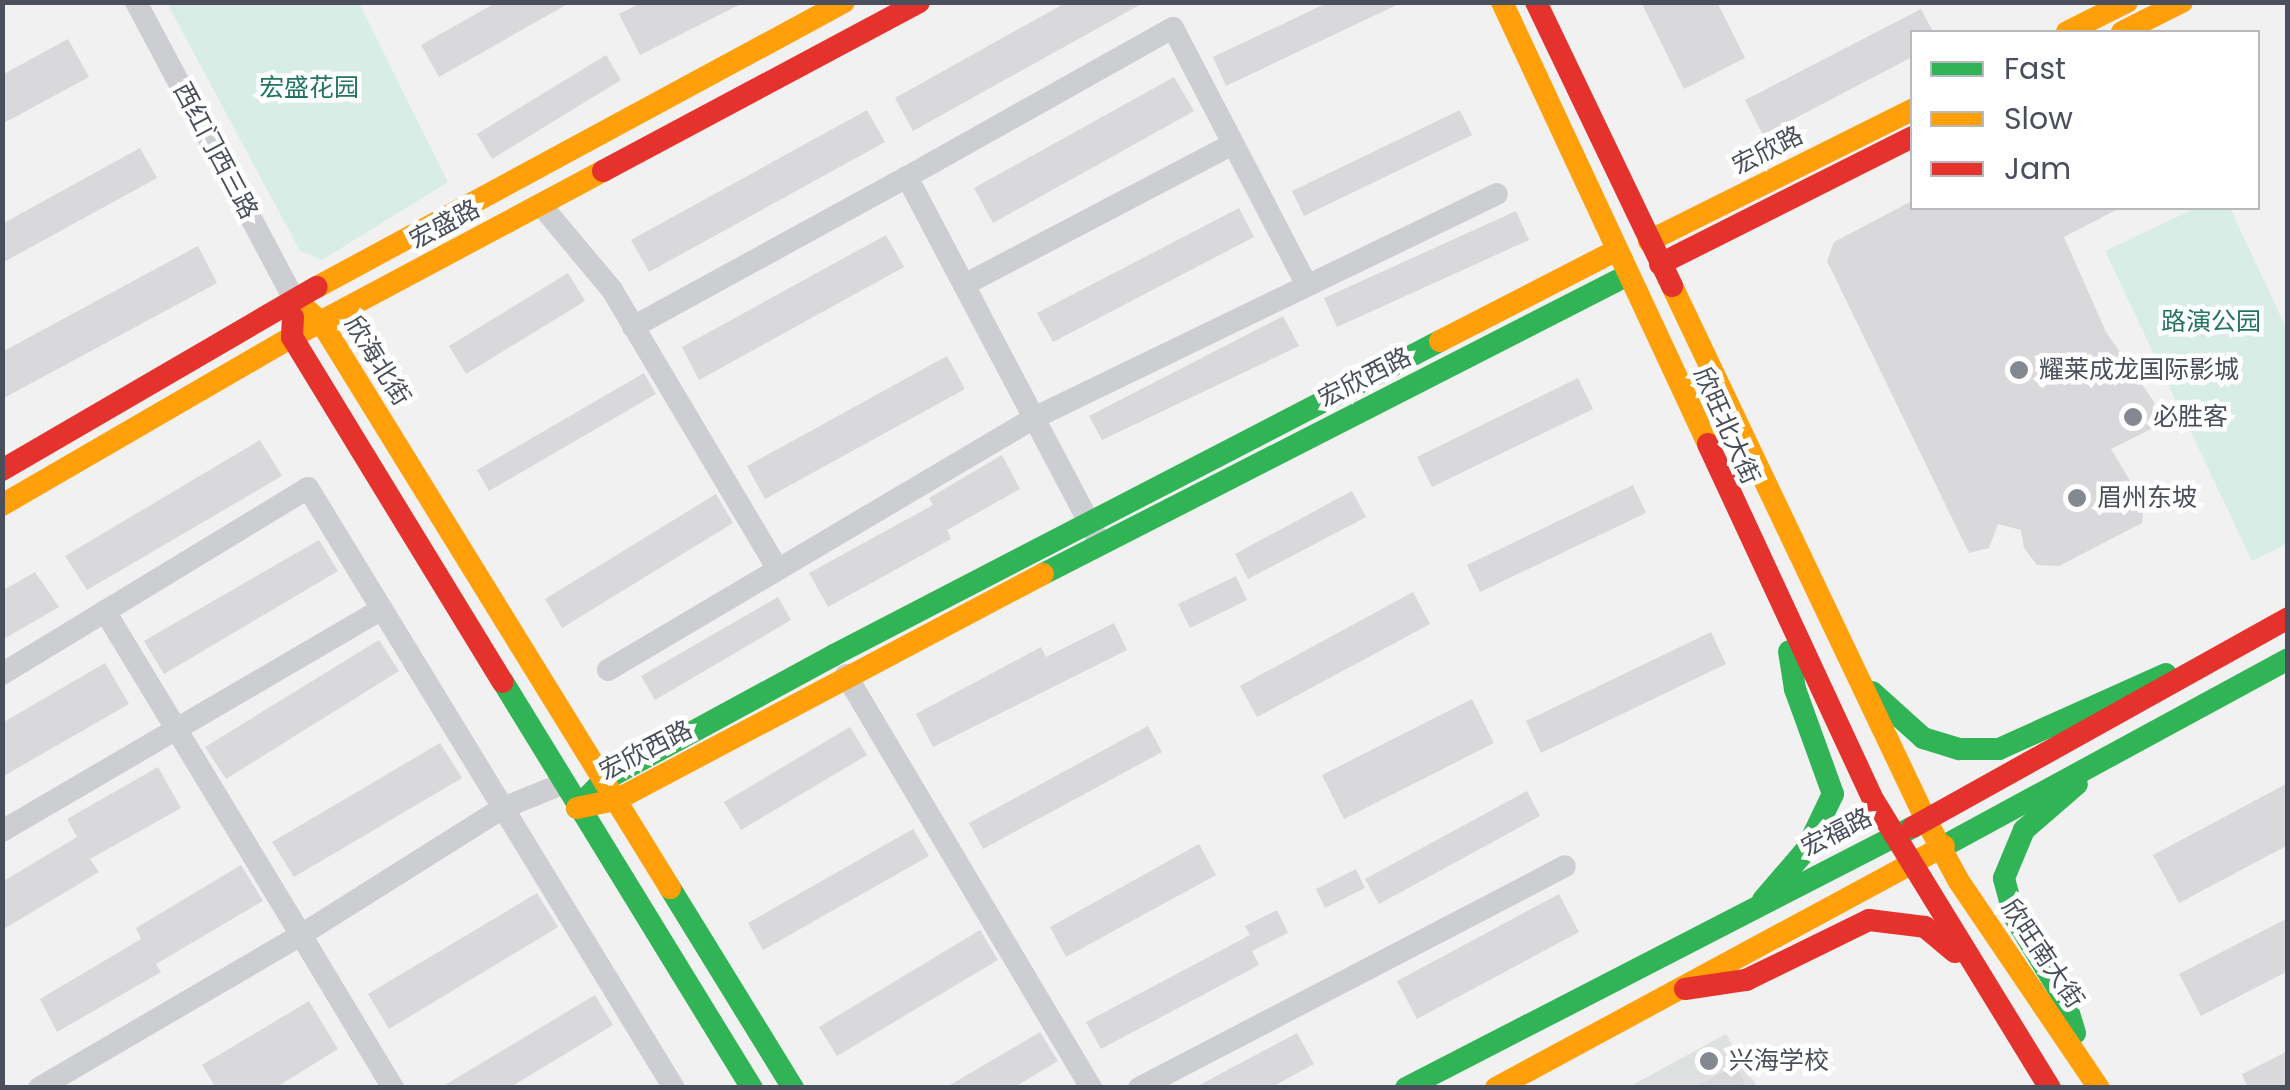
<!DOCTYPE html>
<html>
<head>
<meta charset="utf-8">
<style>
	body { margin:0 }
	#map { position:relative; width:2290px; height:1090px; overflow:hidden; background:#f1f1f1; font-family:Poppins,"Noto Sans SC",sans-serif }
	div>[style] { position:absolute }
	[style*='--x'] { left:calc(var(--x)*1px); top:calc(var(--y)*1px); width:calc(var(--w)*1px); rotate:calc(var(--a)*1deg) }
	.education>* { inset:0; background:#dfe0e0 }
	.green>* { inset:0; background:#d8ede5 }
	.building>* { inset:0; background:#d9d9db }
	.street>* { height:22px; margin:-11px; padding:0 11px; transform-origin:11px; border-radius:11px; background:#cdced1 }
	.fast>* { height:22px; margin:-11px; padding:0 11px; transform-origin:11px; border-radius:11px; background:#30b455 }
	.slow>* { height:22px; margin:-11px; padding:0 11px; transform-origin:11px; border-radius:11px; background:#ff9f0a }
	.jam>* { height:22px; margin:-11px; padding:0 11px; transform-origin:11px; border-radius:11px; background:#e5322d }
	.dots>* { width:28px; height:28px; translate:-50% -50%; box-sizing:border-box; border:5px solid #fff; border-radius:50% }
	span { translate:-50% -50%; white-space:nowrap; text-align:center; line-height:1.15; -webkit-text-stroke:9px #fff; paint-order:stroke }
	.park-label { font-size:25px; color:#237460 }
	.street-label { font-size:25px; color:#4a4f5b }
	.poi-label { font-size:25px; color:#4a4f5b }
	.left { translate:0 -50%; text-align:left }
	.frame { position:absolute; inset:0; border:5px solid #4a4f5b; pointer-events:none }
	.legend { position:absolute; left:1910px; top:30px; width:350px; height:180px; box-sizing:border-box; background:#fff; border:2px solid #b7b9bd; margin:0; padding:12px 18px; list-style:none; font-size:30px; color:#4a4f5b }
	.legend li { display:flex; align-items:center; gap:20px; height:50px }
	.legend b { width:50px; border:2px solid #b7b9bd }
</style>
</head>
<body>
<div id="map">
	<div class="education">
		<div style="clip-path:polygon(1726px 1034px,1757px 1087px,1627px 1088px)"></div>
	</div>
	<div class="green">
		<div style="clip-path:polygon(167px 3px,359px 3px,448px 182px,322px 260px,300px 251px)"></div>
		<div style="clip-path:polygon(2196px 208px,2230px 208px,2287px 330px,2287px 544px,2252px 561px,2105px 251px)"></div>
	</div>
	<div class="building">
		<div style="clip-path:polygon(497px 2px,571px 2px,439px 77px,421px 45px)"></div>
		<div style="clip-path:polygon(643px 2px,745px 2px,640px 55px,619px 14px)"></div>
		<div style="clip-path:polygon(1067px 2px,1145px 2px,913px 131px,895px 98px)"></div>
		<div style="clip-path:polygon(1329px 2px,1403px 2px,1226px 86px,1213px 57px)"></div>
		<div style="clip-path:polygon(1641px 2px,1717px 2px,1745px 58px,1684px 89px)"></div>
		<div style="clip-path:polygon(1921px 9px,1933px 32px,1912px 32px,1912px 57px,1763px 135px,1745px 100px)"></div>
		<div style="clip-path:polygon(68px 39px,89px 77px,2px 124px,2px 75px)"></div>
		<div style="clip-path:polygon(606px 55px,621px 80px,492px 159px,477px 134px)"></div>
		<div style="clip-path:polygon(1174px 77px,1194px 111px,993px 223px,974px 188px)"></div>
		<div style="clip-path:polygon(867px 110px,885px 142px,649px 272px,631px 240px)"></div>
		<div style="clip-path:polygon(1460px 110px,1472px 135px,1304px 216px,1292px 191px)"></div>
		<div style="clip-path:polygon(140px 148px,157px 178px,2px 263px,2px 224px)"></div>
		<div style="clip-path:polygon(1912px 201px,1912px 208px,2120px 208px,2064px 237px,2106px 332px,2154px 402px,2155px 427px,2111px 449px,2144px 504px,2142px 523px,2059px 566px,2037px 565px,2024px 548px,2021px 530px,1998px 524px,1989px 548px,1969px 553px,1827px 261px,1834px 242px)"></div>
		<div style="clip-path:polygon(1239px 208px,1254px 237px,1053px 342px,1037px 313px)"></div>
		<div style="clip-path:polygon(1516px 211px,1529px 240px,1337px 327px,1324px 298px)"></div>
		<div style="clip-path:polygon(886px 235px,904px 267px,699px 380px,682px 347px)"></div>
		<div style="clip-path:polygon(198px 246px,217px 283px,2px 399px,2px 352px)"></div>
		<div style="clip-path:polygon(568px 273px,585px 301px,466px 374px,449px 346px)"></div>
		<div style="clip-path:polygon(1283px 316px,1299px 346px,1102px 440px,1089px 416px)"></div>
		<div style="clip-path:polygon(947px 356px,965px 389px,765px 499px,747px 466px)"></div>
		<div style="clip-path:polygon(644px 373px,656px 394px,489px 491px,477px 470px)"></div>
		<div style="clip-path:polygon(1578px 378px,1593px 409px,1432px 487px,1417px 457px)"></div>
		<div style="clip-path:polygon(260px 440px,282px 476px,87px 590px,65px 556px)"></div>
		<div style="clip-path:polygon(1002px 455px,1020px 489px,947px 530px,951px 539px,828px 607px,809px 573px,933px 505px,929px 498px)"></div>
		<div style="clip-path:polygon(1633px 485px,1646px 513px,1480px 592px,1467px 565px)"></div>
		<div style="clip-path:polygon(1352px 491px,1366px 517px,1248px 579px,1235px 554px)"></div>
		<div style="clip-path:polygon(716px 494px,733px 523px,562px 628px,545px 599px)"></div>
		<div style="clip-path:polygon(319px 540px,338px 571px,164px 674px,144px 641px)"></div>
		<div style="clip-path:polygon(35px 572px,59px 607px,2px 640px,2px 591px)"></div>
		<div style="clip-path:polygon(1236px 576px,1247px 600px,1190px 628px,1178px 604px)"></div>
		<div style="clip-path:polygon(1413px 592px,1430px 624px,1257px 717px,1240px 686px)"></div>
		<div style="clip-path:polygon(778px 597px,791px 620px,655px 700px,641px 676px)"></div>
		<div style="clip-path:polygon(1114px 623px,1127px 650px,933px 747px,916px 714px,1041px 647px,1046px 657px)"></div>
		<div style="clip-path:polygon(1711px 632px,1726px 664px,1541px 753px,1526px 721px)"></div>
		<div style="clip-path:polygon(379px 640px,399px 671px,226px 779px,205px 747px)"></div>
		<div style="clip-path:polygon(105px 663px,129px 704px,2px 777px,2px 723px)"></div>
		<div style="clip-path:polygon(1472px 699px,1494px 743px,1344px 819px,1322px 775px)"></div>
		<div style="clip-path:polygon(1148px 726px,1162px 752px,983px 849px,969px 823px)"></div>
		<div style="clip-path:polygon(850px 727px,867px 755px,741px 830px,724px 802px)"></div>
		<div style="clip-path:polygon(440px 743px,462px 778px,294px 877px,272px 842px)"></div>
		<div style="clip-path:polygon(158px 767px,181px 808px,90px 859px,99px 872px,2px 930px,2px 882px,77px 837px,67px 819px)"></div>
		<div style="clip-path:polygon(2288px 783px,2288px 845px,2179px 903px,2153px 855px)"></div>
		<div style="clip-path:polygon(1527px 791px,1540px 816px,1379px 904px,1365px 879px)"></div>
		<div style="clip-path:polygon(913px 829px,929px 856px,763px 950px,748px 923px)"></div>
		<div style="clip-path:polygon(1199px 844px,1216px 875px,1066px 957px,1050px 927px)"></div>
		<div style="clip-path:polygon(241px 865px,263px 901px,156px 964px,161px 972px,57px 1032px,40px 999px,141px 939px,136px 928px)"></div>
		<div style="clip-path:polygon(1356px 869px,1365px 888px,1325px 908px,1316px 889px)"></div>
		<div style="clip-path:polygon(537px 893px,558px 927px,389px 1029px,368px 994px)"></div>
		<div style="clip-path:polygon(1559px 894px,1579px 932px,1417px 1019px,1397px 981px)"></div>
		<div style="clip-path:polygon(1277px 910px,1288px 933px,1252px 951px,1259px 965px,1101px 1049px,1086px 1022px,1250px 935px,1245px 926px)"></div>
		<div style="clip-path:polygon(2288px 918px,2288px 971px,2201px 1016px,2179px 974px)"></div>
		<div style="clip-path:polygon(980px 930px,998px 960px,837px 1056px,819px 1027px)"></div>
		<div style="clip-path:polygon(595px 995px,613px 1025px,509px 1088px,440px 1088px)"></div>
		<div style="clip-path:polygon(309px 1001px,338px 1049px,275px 1088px,216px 1088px,202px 1065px)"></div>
		<div style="clip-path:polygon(1040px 1032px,1058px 1061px,1013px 1088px,945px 1088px)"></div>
		<div style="clip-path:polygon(1297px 1033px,1314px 1064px,1270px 1088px,1194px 1088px)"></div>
		<div style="clip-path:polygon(2288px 1051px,2288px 1088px,2248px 1088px,2242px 1074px)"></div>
		<div style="clip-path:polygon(1736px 1066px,1747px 1088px,1692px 1088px)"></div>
	</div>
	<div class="street">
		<div style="--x:136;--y:2;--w:336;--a:62"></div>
		<div style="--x:907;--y:177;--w:305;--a:-29.3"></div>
		<div style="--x:1173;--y:28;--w:286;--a:62.5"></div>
		<div style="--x:541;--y:205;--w:111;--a:50.1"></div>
		<div style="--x:612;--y:290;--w:321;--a:59.3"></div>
		<div style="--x:964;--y:285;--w:304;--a:-27.7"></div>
		<div style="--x:633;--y:327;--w:312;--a:-28.7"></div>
		<div style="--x:907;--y:177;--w:407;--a:62.2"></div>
		<div style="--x:608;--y:670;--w:495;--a:-30.6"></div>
		<div style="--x:1034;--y:418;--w:514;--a:-25.82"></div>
		<div style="--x:2;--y:674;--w:358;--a:-31.3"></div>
		<div style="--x:308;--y:488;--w:703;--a:58.62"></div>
		<div style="--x:846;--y:675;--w:480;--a:59.3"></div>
		<div style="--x:2;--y:831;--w:440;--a:-30.3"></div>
		<div style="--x:39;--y:1088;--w:303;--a:-30.3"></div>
		<div style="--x:301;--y:935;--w:379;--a:-121.2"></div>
		<div style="--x:393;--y:1088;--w:179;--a:-121"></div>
		<div style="--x:301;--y:935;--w:239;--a:-32.2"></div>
		<div style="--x:503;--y:808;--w:64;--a:-22.1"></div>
		<div style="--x:1139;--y:1088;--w:480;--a:-27.5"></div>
	</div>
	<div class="fast">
		<div style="--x:1043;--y:574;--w:657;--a:-27.07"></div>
		<div style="--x:503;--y:682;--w:476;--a:58.5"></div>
		<div style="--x:1872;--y:692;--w:69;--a:42"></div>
		<div style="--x:1923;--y:738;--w:38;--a:17"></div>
		<div style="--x:1959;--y:749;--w:40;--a:0"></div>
		<div style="--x:1999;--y:749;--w:183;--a:-24.2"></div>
		<div style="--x:577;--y:808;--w:39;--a:-46"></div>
		<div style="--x:604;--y:780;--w:262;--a:-28.5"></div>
		<div style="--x:834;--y:655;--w:683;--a:-27.39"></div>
		<div style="--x:1944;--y:846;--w:392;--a:-28.5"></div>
		<div style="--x:670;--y:888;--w:235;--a:58.4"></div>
		<div style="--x:1763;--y:900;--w:66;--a:-49.3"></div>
		<div style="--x:1806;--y:850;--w:62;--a:-64.3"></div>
		<div style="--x:1833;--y:794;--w:112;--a:-109.9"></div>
		<div style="--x:1795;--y:689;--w:38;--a:-99"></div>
		<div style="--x:2075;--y:1033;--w:34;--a:-107"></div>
		<div style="--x:2065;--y:1000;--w:98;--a:-121.3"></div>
		<div style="--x:2014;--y:916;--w:39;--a:-105"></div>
		<div style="--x:2004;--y:878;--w:52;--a:-67.4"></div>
		<div style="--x:2024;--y:830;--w:70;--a:-41"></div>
		<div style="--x:1406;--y:1088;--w:570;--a:-27.24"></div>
	</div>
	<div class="slow">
		<div style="--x:1502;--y:2;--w:488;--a:65"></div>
		<div style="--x:2067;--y:32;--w:67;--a:-26.6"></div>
		<div style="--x:2122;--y:32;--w:67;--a:-26.6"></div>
		<div style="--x:1649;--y:241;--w:294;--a:-26.5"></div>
		<div style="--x:1672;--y:286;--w:591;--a:64.56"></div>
		<div style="--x:1926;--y:820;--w:68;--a:61.9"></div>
		<div style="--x:1958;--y:880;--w:251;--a:55.9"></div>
		<div style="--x:317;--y:287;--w:599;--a:-28.4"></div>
		<div style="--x:307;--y:310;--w:18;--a:41"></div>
		<div style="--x:321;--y:322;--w:665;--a:58.34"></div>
		<div style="--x:1440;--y:341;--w:199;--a:-27.2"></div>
		<div style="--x:2;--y:505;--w:335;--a:-30.1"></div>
		<div style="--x:292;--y:337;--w:353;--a:-28.1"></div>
		<div style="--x:577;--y:808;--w:40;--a:-12"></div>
		<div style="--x:616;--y:800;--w:483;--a:-27.9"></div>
		<div style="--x:1496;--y:1088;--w:509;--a:-28.38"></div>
	</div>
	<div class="jam">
		<div style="--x:1536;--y:2;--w:315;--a:64.4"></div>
		<div style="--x:603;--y:171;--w:358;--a:-28.1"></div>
		<div style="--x:1660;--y:264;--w:282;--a:-26.7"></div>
		<div style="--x:293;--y:317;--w:20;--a:93"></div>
		<div style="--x:292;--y:337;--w:404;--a:58.6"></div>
		<div style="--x:1708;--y:444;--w:394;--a:65.1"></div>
		<div style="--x:1874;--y:801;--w:337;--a:58.5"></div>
		<div style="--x:2;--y:470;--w:364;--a:-30.2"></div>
		<div style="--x:1913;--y:827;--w:429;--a:-29.1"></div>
		<div style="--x:1685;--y:989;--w:62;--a:-8.4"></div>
		<div style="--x:1746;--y:980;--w:137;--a:-26"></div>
		<div style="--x:1869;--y:920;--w:56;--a:7.1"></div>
		<div style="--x:1925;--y:927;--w:39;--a:40"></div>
	</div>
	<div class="dots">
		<div style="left:2019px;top:370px;background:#848890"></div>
		<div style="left:2133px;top:417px;background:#848890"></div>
		<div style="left:2077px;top:498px;background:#848890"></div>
		<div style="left:1709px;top:1061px;background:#848890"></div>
	</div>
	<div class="park-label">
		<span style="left:309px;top:88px">宏盛花园</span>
		<span style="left:2211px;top:322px">路演公园</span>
	</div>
	<div class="street-label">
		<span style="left:215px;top:151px;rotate:62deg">西红门西三路</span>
		<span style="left:1768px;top:151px;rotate:-27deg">宏欣路</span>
		<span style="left:445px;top:225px;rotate:-28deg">宏盛路</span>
		<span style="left:377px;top:361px;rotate:58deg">欣海北街</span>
		<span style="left:1365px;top:378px;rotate:-27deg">宏欣西路</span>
		<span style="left:1726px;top:426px;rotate:66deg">欣旺北大街</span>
		<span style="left:646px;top:751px;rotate:-27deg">宏欣西路</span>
		<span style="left:1837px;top:833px;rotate:-27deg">宏福路</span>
		<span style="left:2042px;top:954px;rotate:56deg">欣旺南大街</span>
	</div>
	<div class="poi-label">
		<span class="left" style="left:2039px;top:370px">耀莱成龙国际影城</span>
		<span class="left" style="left:2153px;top:417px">必胜客</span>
		<span class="left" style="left:2097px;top:498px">眉州东坡</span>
		<span class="left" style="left:1729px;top:1061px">兴海学校</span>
	</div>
	<div class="frame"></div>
	<ul class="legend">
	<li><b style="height:12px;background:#30b455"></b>Fast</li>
	<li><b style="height:12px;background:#ff9f0a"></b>Slow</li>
	<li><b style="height:12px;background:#e5322d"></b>Jam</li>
	</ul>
</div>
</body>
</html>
